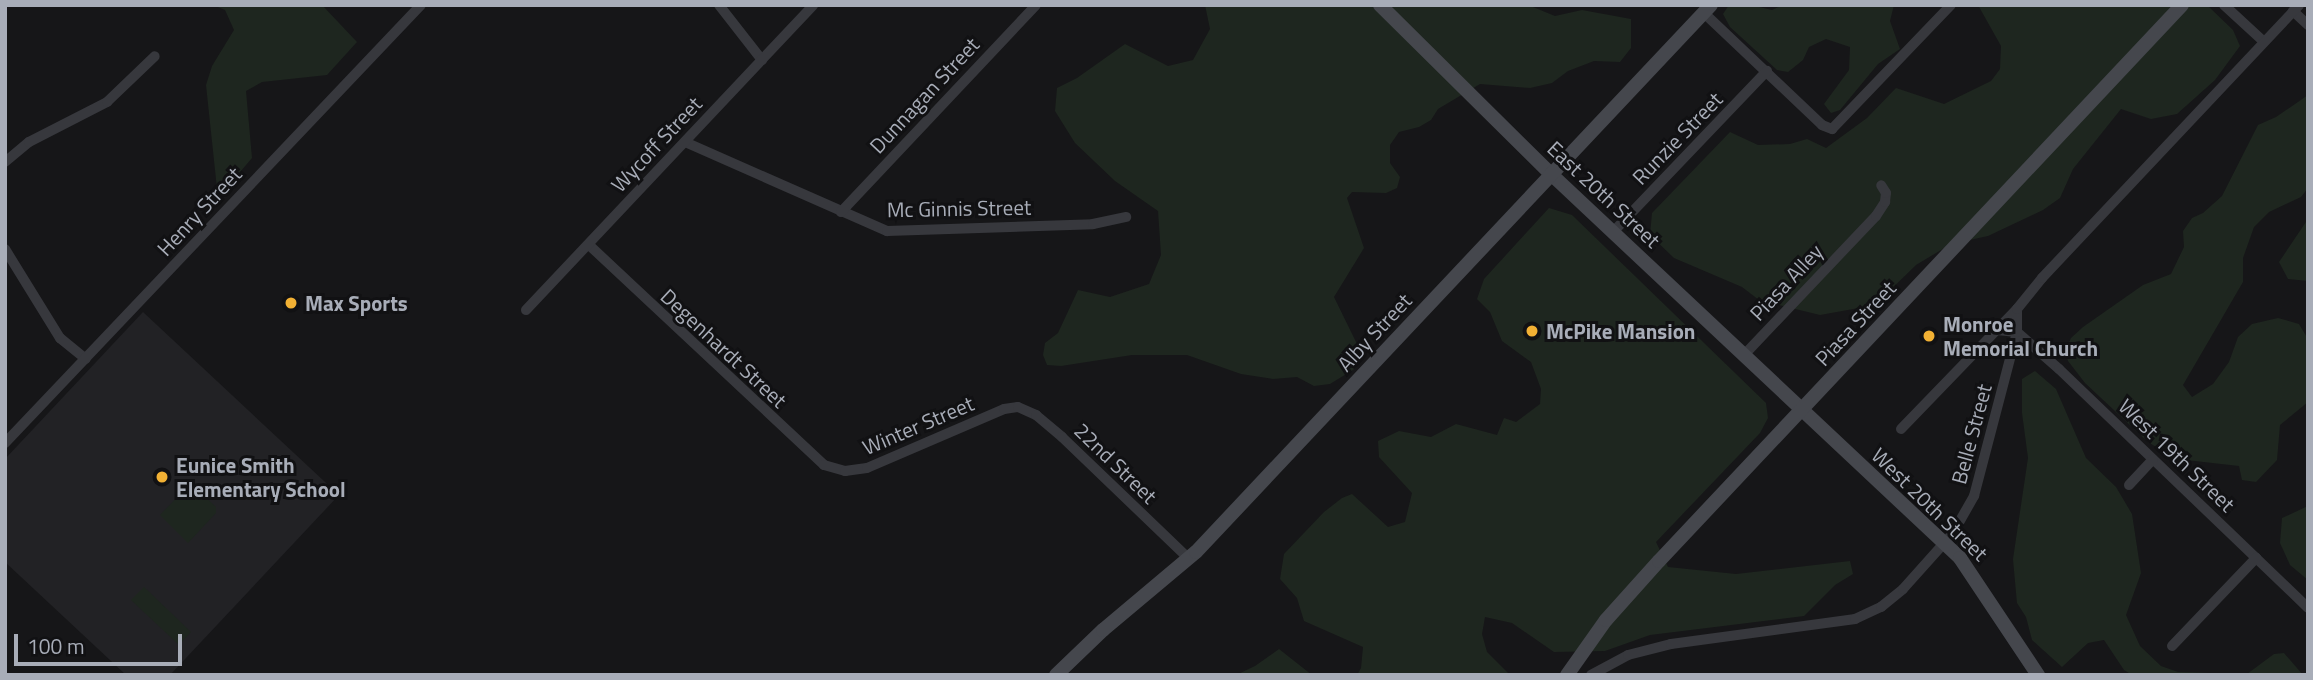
<!DOCTYPE html>
<html>
<head>
<meta charset="utf-8">
<style>
	body { margin:0 }
	#map { position:relative; width:2313px; height:680px; overflow:hidden; background:#161618; font-family:"Titillium Web",sans-serif }
	div>[style] { position:absolute }
	[style*='--x'] { left:calc(var(--x)*1px); top:calc(var(--y)*1px); width:calc(var(--w)*1px); rotate:calc(var(--a)*1deg) }
	.built>* { inset:0; background:#222225 }
	.green>* { inset:0; background:#1e261f }
	.street>* { height:10px; margin:-5px; padding:0 5px; transform-origin:5px; border-radius:5px; background:#37383d }
	.secondary>* { height:14px; margin:-7px; padding:0 7px; transform-origin:7px; border-radius:7px; background:#45474d }
	.dots>* { width:19px; height:19px; translate:-50% -50%; box-sizing:border-box; border:4px solid #111113; border-radius:50% }
	span { translate:-50% -50%; white-space:nowrap; text-align:center; line-height:1.15; -webkit-text-stroke:6px #111113; paint-order:stroke }
	.street-label { font-size:21px; color:#a8adb8 }
	.poi-label { font-size:21px; color:#a8adb8; font-weight:700 }
	.left { translate:0 -50%; text-align:left }
	.frame { position:absolute; inset:0; border:7px solid #a8adb8; pointer-events:none }
	.scale { position:absolute; left:14px; top:634px; width:168px; height:32px; box-sizing:border-box; border:4px solid #a8adb8; border-top:0; padding-left:9px; font-size:21px; line-height:24px; white-space:nowrap; color:#a8adb8; -webkit-text-stroke:5px #111113; paint-order:stroke }
</style>
</head>
<body>
<div id="map">
	<div class="built">
		<div style="clip-path:polygon(143px 312px,339px 495px,170px 675px,126px 675px,5px 562px,5px 459px)"></div>
	</div>
	<div class="green">
		<div style="clip-path:polygon(213px 5px,322px 5px,357px 42px,327px 75px,262px 82px,246px 91px,252px 158px,218px 198px,206px 85px,212px 66px,234px 30px,225px 10px)"></div>
		<div style="clip-path:polygon(1205px 5px,1528px 5px,1555px 16px,1582px 10px,1631px 19px,1631px 48px,1620px 62px,1594px 61px,1568px 71px,1552px 83px,1530px 88px,1480px 84px,1438px 109px,1431px 120px,1419px 127px,1399px 132px,1390px 145px,1390px 163px,1400px 177px,1397px 188px,1386px 193px,1352px 192px,1347px 198px,1364px 248px,1334px 297px,1357px 344px,1359px 359px,1356px 368px,1330px 384px,1314px 386px,1297px 377px,1273px 379px,1241px 374px,1187px 355px,1132px 355px,1061px 366px,1047px 365px,1043px 355px,1045px 343px,1058px 333px,1078px 290px,1110px 297px,1149px 284px,1161px 255px,1158px 211px,1115px 181px,1075px 143px,1055px 111px,1057px 88px,1077px 78px,1125px 44px,1168px 66px,1193px 60px,1210px 29px)"></div>
		<div style="clip-path:polygon(1729px 5px,1751px 5px,1772px 10px,1783px 5px,1894px 5px,1890px 21px,1900px 49px,1878px 64px,1840px 110px,1831px 113px,1824px 104px,1849px 70px,1850px 47px,1826px 39px,1809px 47px,1803px 60px,1788px 72px,1777px 70px,1730px 27px,1723px 14px)"></div>
		<div style="clip-path:polygon(1978px 5px,2207px 5px,2233px 30px,2240px 46px,2215px 80px,2177px 114px,2151px 119px,2121px 109px,2073px 169px,2060px 198px,2043px 210px,1988px 236px,1951px 244px,1916px 265px,1875px 305px,1820px 315px,1759px 300px,1742px 287px,1674px 258px,1650px 235px,1652px 213px,1730px 132px,1758px 145px,1790px 144px,1807px 139px,1826px 148px,1867px 118px,1896px 88px,1944px 104px,1991px 81px,2000px 69px,2001px 46px)"></div>
		<div style="clip-path:polygon(2308px 95px,2308px 188px,2301px 197px,2269px 212px,2254px 227px,2243px 258px,2243px 282px,2183px 385px,2192px 397px,2213px 384px,2229px 362px,2238px 337px,2252px 324px,2278px 318px,2299px 324px,2308px 339px,2308px 402px,2280px 425px,2277px 460px,2256px 482px,2242px 480px,2239px 466px,2186px 460px,2171px 456px,2148px 442px,2085px 383px,2068px 361px,2065px 351px,2071px 338px,2083px 327px,2143px 285px,2171px 274px,2184px 247px,2183px 231px,2192px 218px,2203px 213px,2222px 196px,2258px 125px,2276px 117px)"></div>
		<div style="clip-path:polygon(1549px 208px,1572px 215px,1766px 403px,1768px 418px,1760px 433px,1656px 542px,1668px 567px,1736px 574px,1850px 561px,1853px 574px,1835px 585px,1804px 616px,1650px 635px,1605px 651px,1554px 652px,1512px 623px,1485px 617px,1482px 634px,1487px 652px,1510px 675px,1357px 675px,1361px 668px,1363px 647px,1304px 621px,1297px 598px,1280px 579px,1284px 554px,1324px 512px,1342px 498px,1352px 494px,1388px 527px,1405px 522px,1412px 493px,1379px 457px,1378px 441px,1399px 431px,1431px 437px,1456px 424px,1497px 435px,1504px 418px,1516px 422px,1540px 404px,1541px 389px,1531px 362px,1502px 341px,1490px 312px,1477px 299px,1484px 279px)"></div>
		<div style="clip-path:polygon(2308px 219px,2308px 281px,2288px 279px,2279px 262px)"></div>
		<div style="clip-path:polygon(2035px 371px,2056px 389px,2086px 458px,2116px 487px,2132px 514px,2141px 573px,2126px 615px,2140px 646px,2161px 666px,2178px 672px,2247px 674px,2274px 654px,2284px 653px,2303px 675px,2132px 675px,2124px 670px,2104px 640px,2088px 643px,2062px 667px,2032px 640px,2026px 617px,2017px 603px,2013px 559px,2028px 458px,2022px 413px,2022px 379px)"></div>
		<div style="clip-path:polygon(186px 488px,197px 489px,216px 507px,216px 513px,188px 543px,160px 515px)"></div>
		<div style="clip-path:polygon(2308px 506px,2308px 580px,2290px 565px,2280px 543px,2282px 518px)"></div>
		<div style="clip-path:polygon(144px 587px,191px 632px,179px 645px,131px 600px)"></div>
		<div style="clip-path:polygon(1279px 649px,1312px 675px,1236px 675px,1255px 666px)"></div>
	</div>
	<div class="street">
		<div style="--x:719;--y:5;--w:70;--a:52"></div>
		<div style="--x:2224;--y:5;--w:53;--a:42.7"></div>
		<div style="--x:2293;--y:11;--w:21;--a:43"></div>
		<div style="--x:1704;--y:13;--w:163;--a:43.5"></div>
		<div style="--x:1822;--y:125;--w:11;--a:22"></div>
		<div style="--x:1832;--y:129;--w:172;--a:-46.2"></div>
		<div style="--x:685;--y:142;--w:221;--a:23.8"></div>
		<div style="--x:887;--y:231;--w:206;--a:-1.9"></div>
		<div style="--x:1093;--y:224;--w:34;--a:-12"></div>
		<div style="--x:5;--y:162;--w:31;--a:-40"></div>
		<div style="--x:29;--y:142;--w:88;--a:-27.1"></div>
		<div style="--x:107;--y:102;--w:66;--a:-43.8"></div>
		<div style="--x:841;--y:212;--w:284;--a:-46.7"></div>
		<div style="--x:1613;--y:232;--w:223;--a:-46.3"></div>
		<div style="--x:589;--y:245;--w:322;--a:43.1"></div>
		<div style="--x:824;--y:465;--w:22;--a:16"></div>
		<div style="--x:845;--y:471;--w:22;--a:-8"></div>
		<div style="--x:867;--y:468;--w:149;--a:-23.3"></div>
		<div style="--x:1004;--y:409;--w:14;--a:-8"></div>
		<div style="--x:1018;--y:407;--w:20;--a:24"></div>
		<div style="--x:1036;--y:415;--w:34;--a:40"></div>
		<div style="--x:1062;--y:437;--w:176;--a:43.8"></div>
		<div style="--x:5;--y:249;--w:105;--a:58.3"></div>
		<div style="--x:60;--y:338;--w:33;--a:39"></div>
		<div style="--x:526;--y:310;--w:419;--a:-46.7"></div>
		<div style="--x:1997;--y:330;--w:20;--a:6"></div>
		<div style="--x:2017;--y:332;--w:56;--a:41.4"></div>
		<div style="--x:2059;--y:369;--w:345;--a:43.8"></div>
		<div style="--x:1744;--y:355;--w:192;--a:-46.5"></div>
		<div style="--x:1876;--y:216;--w:17;--a:-57"></div>
		<div style="--x:1885;--y:202;--w:9;--a:-84"></div>
		<div style="--x:1886;--y:193;--w:9;--a:-122"></div>
		<div style="--x:1901;--y:429;--w:167;--a:-46"></div>
		<div style="--x:5;--y:443;--w:604;--a:-46.48"></div>
		<div style="--x:2129;--y:485;--w:35;--a:-47"></div>
		<div style="--x:2172;--y:646;--w:122;--a:-46.3"></div>
		<div style="--x:1591;--y:675;--w:42;--a:-28.4"></div>
		<div style="--x:1628;--y:655;--w:44;--a:-14.3"></div>
		<div style="--x:1671;--y:644;--w:186;--a:-7.7"></div>
		<div style="--x:1855;--y:619;--w:29;--a:-25"></div>
		<div style="--x:1881;--y:607;--w:28;--a:-39"></div>
		<div style="--x:1903;--y:589;--w:75;--a:-48.2"></div>
		<div style="--x:1953;--y:533;--w:43;--a:-60.4"></div>
		<div style="--x:1974;--y:496;--w:170;--a:-75.3"></div>
		<div style="--x:2017;--y:332;--w:23;--a:-90"></div>
		<div style="--x:2017;--y:309;--w:40;--a:-51"></div>
		<div style="--x:2042;--y:278;--w:375;--a:-46.7"></div>
	</div>
	<div class="secondary">
		<div style="--x:1380;--y:5;--w:240;--a:44.7"></div>
		<div style="--x:1551;--y:174;--w:561;--a:43.19"></div>
		<div style="--x:1960;--y:558;--w:141;--a:56.3"></div>
		<div style="--x:1056;--y:675;--w:65;--a:-43.8"></div>
		<div style="--x:1103;--y:630;--w:121;--a:-40"></div>
		<div style="--x:1196;--y:552;--w:751;--a:-46.73"></div>
		<div style="--x:1567;--y:675;--w:67;--a:-54.7"></div>
		<div style="--x:1606;--y:620;--w:79;--a:-48.1"></div>
		<div style="--x:1659;--y:561;--w:763;--a:-46.75"></div>
	</div>
	<div class="dots">
		<div style="left:291px;top:303px;background:#f2b134"></div>
		<div style="left:1532px;top:331px;background:#f2b134"></div>
		<div style="left:1929px;top:336px;background:#f2b134"></div>
		<div style="left:162px;top:477px;background:#f2b134"></div>
	</div>
	<div class="street-label">
		<span style="left:924px;top:95px;rotate:-47deg">Dunnagan Street</span>
		<span style="left:1677px;top:138px;rotate:-46deg">Runzie Street</span>
		<span style="left:656px;top:144px;rotate:-47deg">Wycoff Street</span>
		<span style="left:1604px;top:194px;rotate:43deg">East 20th Street</span>
		<span style="left:959px;top:208px;rotate:-1deg">Mc Ginnis Street</span>
		<span style="left:199px;top:211px;rotate:-47deg">Henry Street</span>
		<span style="left:1786px;top:282px;rotate:-47deg">Piasa Alley</span>
		<span style="left:1855px;top:323px;rotate:-47deg">Piasa Street</span>
		<span style="left:1374px;top:332px;rotate:-47deg">Alby Street</span>
		<span style="left:724px;top:348px;rotate:43deg">Degenhardt Street</span>
		<span style="left:918px;top:425px;rotate:-23deg">Winter Street</span>
		<span style="left:1971px;top:434px;rotate:-75deg">Belle Street</span>
		<span style="left:2177px;top:455px;rotate:44deg">West 19th Street</span>
		<span style="left:1116px;top:463px;rotate:44deg">22nd Street</span>
		<span style="left:1930px;top:504px;rotate:44deg">West 20th Street</span>
	</div>
	<div class="poi-label">
		<span class="left" style="left:305px;top:303px">Max Sports</span>
		<span class="left" style="left:1943px;top:336px">Monroe<br>Memorial Church</span>
		<span class="left" style="left:1546px;top:331px">McPike Mansion</span>
		<span class="left" style="left:176px;top:477px">Eunice Smith<br>Elementary School</span>
	</div>
	<div class="frame"></div>
	<div class="scale">100 m</div>
</div>
</body>
</html>
